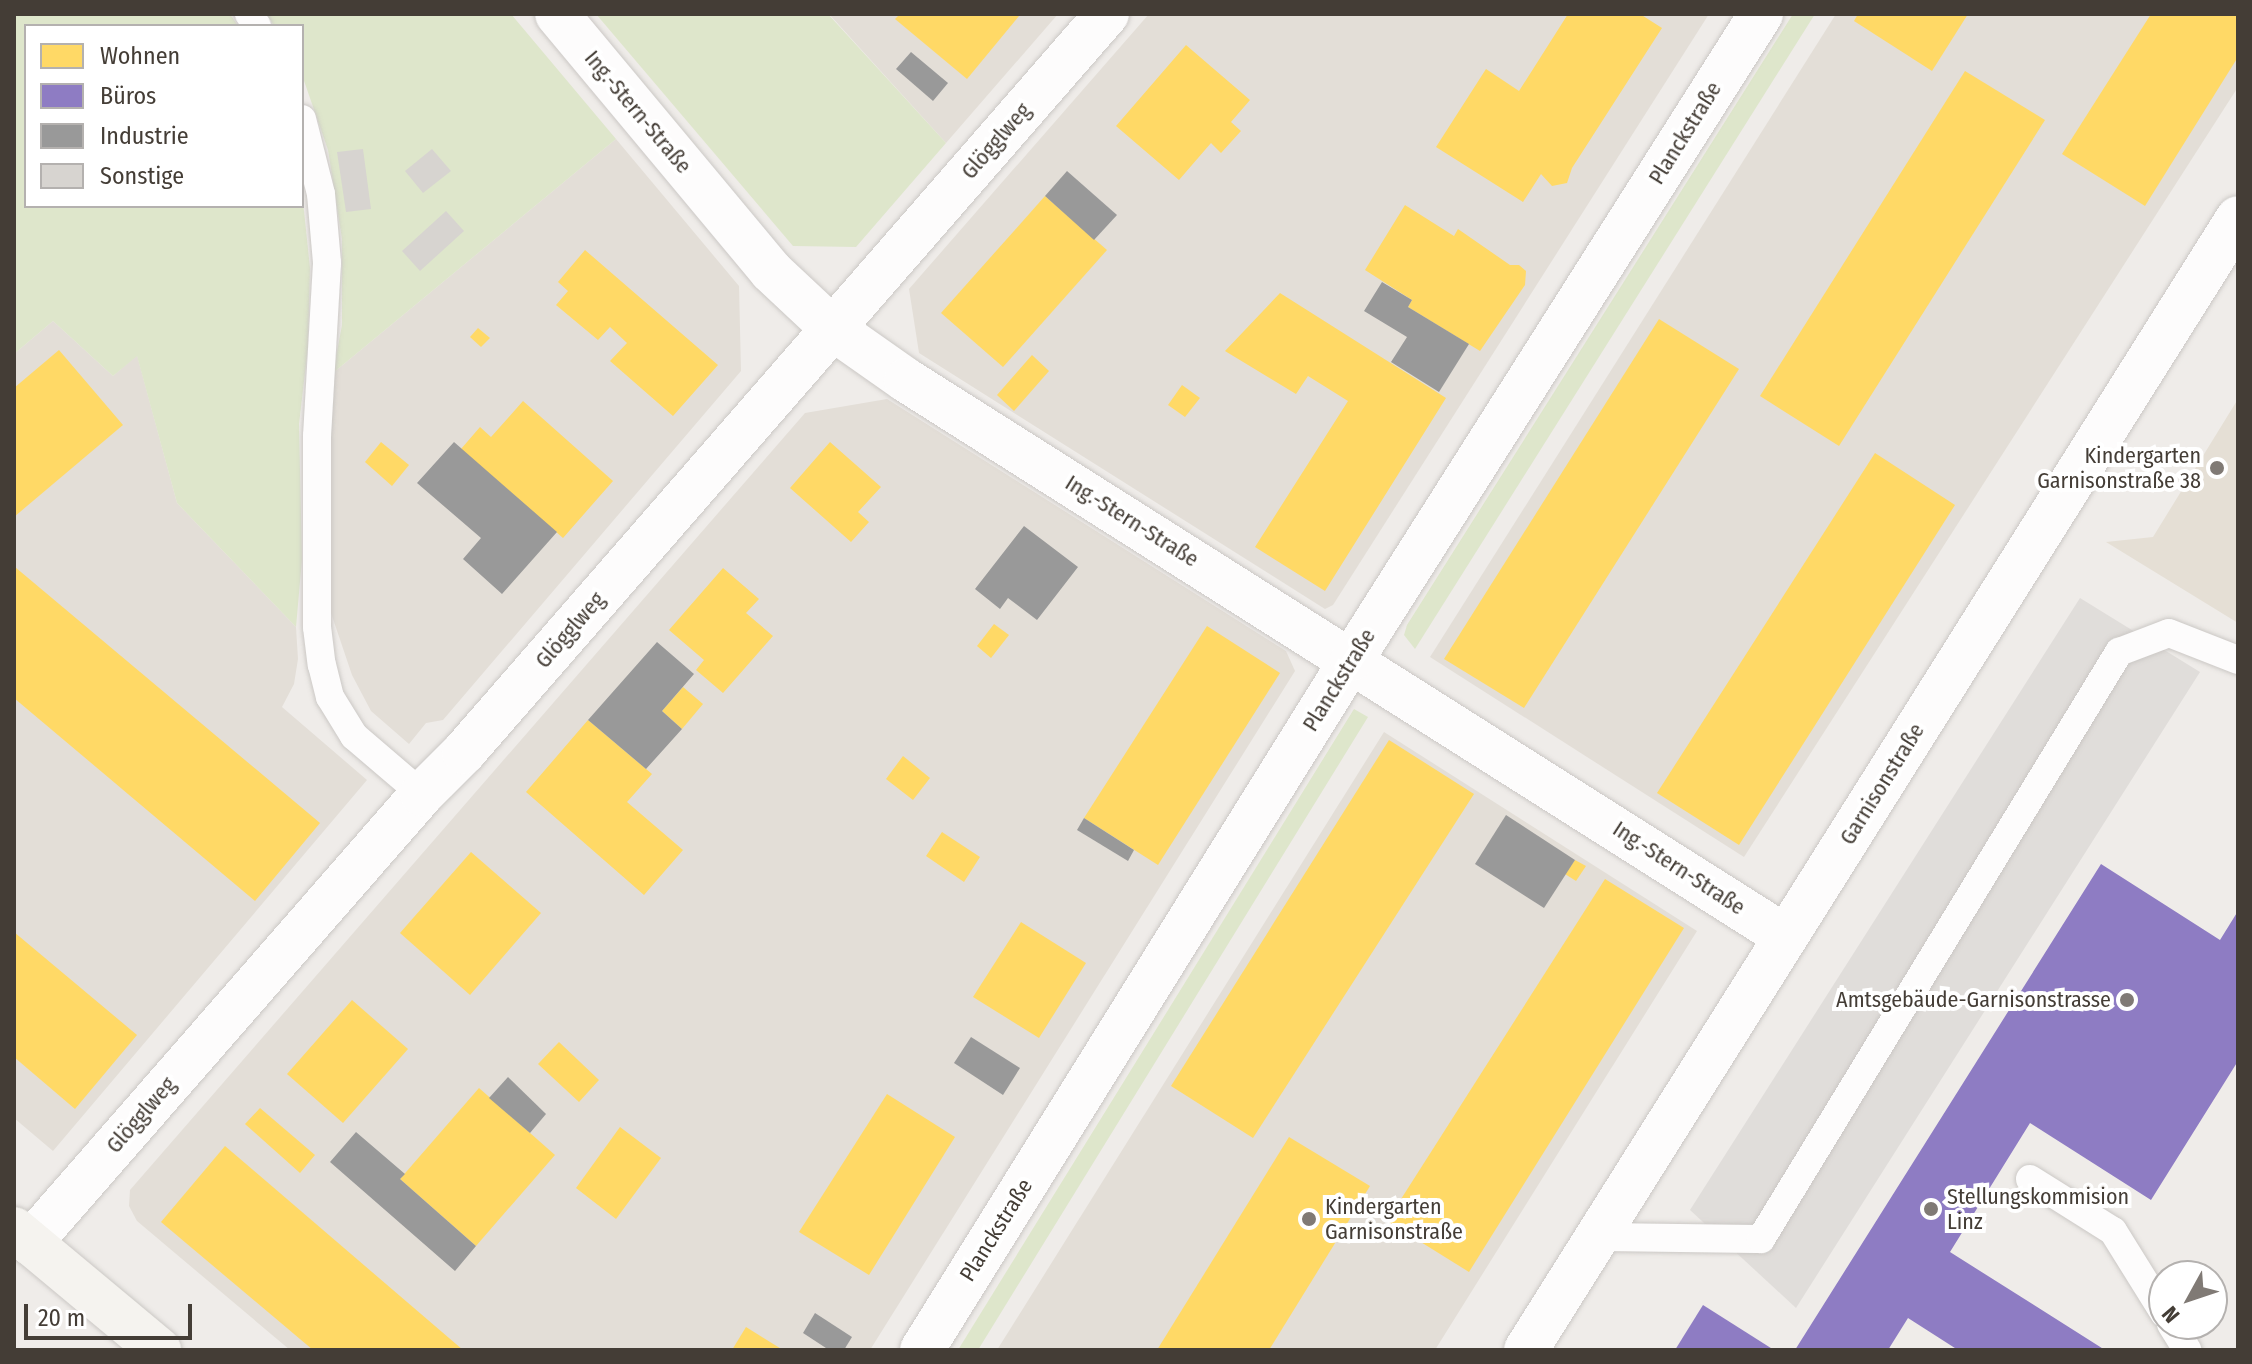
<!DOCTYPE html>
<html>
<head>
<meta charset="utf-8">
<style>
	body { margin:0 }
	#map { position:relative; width:2252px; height:1364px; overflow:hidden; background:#efece9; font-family:"Fira Sans Condensed",sans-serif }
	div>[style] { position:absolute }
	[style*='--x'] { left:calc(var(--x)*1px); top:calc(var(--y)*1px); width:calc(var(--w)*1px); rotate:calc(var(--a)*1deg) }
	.residential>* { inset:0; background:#e3ded7 }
	.education>* { inset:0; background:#e5dfd5 }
	.green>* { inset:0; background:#dee6cb }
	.parking>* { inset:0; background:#e0ddda }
	.homes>* { inset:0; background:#ffd966 }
	.offices>* { inset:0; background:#8e7cc3 }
	.industry>* { inset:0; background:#999 }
	.building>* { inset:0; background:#d7d4d0 }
	.roads { filter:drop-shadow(0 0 2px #cbc8c5) drop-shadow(0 0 2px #cbc8c5) }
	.lane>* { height:28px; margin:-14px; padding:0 14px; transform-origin:14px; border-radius:14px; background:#fdfcfc }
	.street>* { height:44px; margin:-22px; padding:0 22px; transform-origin:22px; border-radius:22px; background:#fdfcfc }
	.secondary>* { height:44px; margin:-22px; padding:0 22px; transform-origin:22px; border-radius:22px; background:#f5f3ef }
	.dots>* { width:22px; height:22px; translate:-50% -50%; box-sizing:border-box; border:4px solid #fff; border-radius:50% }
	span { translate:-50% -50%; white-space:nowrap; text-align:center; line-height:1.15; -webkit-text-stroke:8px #fff; paint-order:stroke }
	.street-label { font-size:22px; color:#443d36 }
	.poi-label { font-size:22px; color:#443d36 }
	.right { translate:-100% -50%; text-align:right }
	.left { translate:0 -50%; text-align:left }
	.frame { position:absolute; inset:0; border:16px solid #443d36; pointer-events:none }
	.legend { position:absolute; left:24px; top:24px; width:280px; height:184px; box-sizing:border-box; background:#fff; border:2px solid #b4b1af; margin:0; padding:10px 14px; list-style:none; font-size:24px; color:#443d36 }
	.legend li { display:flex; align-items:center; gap:16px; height:40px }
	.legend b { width:40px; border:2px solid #b4b1af }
	.north { position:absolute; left:2148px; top:1260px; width:80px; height:80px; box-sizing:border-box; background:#fff; border:2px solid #b4b1af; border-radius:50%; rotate:230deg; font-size:22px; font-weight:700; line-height:32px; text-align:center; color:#443d36 }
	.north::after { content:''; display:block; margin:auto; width:28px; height:36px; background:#807a75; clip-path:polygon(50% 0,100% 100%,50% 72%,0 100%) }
	.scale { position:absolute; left:24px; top:1304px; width:168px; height:36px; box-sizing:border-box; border:4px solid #443d36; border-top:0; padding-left:10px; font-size:24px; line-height:28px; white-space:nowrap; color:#443d36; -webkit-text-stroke:6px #fff; paint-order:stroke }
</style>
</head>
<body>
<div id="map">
	<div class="residential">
		<div style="clip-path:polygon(829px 14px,1058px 14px,946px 143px)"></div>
		<div style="clip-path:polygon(1149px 14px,1709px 14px,1333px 605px,1325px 609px,919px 353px,909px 289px)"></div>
		<div style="clip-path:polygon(1836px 14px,2238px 14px,2238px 87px,1744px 857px,1430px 657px)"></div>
		<div style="clip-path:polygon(616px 139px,739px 286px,741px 371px,443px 720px,426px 723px,409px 744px,371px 711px,352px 675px,329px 607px,327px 543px,333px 373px)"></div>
		<div style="clip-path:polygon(53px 321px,113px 376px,137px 355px,177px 503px,296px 627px,298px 659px,294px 684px,282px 707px,367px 780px,53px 1151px,14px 1118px,14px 354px)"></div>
		<div style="clip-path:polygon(887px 399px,1286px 651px,1295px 671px,870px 1350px,290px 1350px,137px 1221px,129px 1206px,130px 1190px,805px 413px)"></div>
		<div style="clip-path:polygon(1384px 732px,1697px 931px,1435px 1350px,997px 1350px)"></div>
	</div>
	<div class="education">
		<div style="clip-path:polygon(2238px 399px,2238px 623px,2106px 542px,2153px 537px)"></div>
	</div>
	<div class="green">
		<div style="clip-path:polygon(14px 14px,230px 14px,238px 26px,26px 26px,26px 206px,302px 206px,302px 192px,310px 268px,308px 347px,299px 424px,302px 559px,296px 627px,177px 503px,137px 356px,113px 376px,53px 321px,14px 354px)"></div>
		<div style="clip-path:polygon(267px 14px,511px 14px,616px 139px,333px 373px,342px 325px,342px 239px,328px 150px,302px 75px,302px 26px,274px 26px)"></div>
		<div style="clip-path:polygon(596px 14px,828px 14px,946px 143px,856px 247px,793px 246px)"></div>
		<div style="clip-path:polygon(1793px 14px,1815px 14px,1415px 649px,1404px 635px,1407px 625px)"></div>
		<div style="clip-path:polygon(1354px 709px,1368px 717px,978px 1350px,958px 1350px)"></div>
	</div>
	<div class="parking">
		<div style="clip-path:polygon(2080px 598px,2200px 672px,1796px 1308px,1690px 1210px)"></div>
	</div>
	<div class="homes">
		<div style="clip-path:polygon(900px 14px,1016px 14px,1019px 16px,967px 79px,895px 19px)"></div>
		<div style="clip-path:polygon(1568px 14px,1640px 14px,1662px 28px,1572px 168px,1567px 183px,1552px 186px,1541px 174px,1523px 202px,1436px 147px,1486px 69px,1519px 91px)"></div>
		<div style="clip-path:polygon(1858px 14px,1968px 14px,1932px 71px,1854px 21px)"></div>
		<div style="clip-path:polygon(2151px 14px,2238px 14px,2238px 57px,2145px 206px,2062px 154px)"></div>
		<div style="clip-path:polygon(1186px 45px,1250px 100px,1231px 122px,1241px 131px,1221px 153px,1211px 143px,1179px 180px,1116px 126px)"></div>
		<div style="clip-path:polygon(1965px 71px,2045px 120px,1839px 446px,1760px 396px)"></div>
		<div style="clip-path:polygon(1045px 196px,1107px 250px,1003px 367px,941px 313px)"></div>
		<div style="clip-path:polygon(1405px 205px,1454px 236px,1458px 229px,1510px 265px,1519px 265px,1526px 271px,1525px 285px,1480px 351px,1408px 307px,1412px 300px,1365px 270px)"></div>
		<div style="clip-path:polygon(585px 250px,718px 365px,673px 416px,610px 361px,627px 343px,610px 327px,598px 340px,556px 305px,568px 291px,558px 282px)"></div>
		<div style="clip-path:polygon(1280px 293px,1446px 398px,1325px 591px,1255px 547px,1348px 401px,1308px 376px,1296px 394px,1225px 351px)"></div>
		<div style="clip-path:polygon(1659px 319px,1739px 369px,1524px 708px,1444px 659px)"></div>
		<div style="clip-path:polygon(478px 328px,490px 338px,481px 347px,470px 337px)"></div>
		<div style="clip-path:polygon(59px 350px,123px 425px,14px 517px,14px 388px)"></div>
		<div style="clip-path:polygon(1032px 355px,1049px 371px,1014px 411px,997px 395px)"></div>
		<div style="clip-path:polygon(1182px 385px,1200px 398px,1185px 417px,1168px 405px)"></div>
		<div style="clip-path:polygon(523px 401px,613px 481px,563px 538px,461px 449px,480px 427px,491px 437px)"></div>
		<div style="clip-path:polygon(381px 442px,409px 465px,392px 486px,365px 462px)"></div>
		<div style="clip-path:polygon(830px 442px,881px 487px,858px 512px,869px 522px,851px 542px,790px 488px)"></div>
		<div style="clip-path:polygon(1875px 453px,1955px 505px,1739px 845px,1657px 793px)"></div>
		<div style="clip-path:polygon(15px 567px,320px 823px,255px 901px,14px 698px)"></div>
		<div style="clip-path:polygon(723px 568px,759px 599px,746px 613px,773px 636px,723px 693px,696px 670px,704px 660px,669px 630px)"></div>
		<div style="clip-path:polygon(994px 624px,1009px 635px,991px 658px,977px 646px)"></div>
		<div style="clip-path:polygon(1207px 626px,1280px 673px,1158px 865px,1084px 818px)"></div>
		<div style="clip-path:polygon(683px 687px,703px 704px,682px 729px,662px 711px)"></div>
		<div style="clip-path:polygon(588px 720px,652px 774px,627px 802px,683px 850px,644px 895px,526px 792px)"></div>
		<div style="clip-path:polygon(1389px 740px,1474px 794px,1253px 1138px,1171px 1086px)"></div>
		<div style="clip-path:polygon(903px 756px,930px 778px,913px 800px,886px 779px)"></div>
		<div style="clip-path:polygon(942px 832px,980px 857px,964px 882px,926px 856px)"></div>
		<div style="clip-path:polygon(471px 852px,541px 913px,470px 995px,400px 933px)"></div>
		<div style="clip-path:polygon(1575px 860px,1586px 866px,1576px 881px,1565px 874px)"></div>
		<div style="clip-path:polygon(1605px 879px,1684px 928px,1469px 1272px,1387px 1221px)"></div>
		<div style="clip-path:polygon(1021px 922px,1086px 963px,1039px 1038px,973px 997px)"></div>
		<div style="clip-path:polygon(14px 932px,137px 1035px,75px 1109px,14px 1057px)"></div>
		<div style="clip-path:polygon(352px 1000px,408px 1049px,343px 1123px,287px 1074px)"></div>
		<div style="clip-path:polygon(559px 1042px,599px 1080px,579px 1102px,538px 1064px)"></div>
		<div style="clip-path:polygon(479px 1088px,555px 1155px,476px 1246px,400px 1179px)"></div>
		<div style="clip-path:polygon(887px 1094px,955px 1137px,869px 1275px,799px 1232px)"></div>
		<div style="clip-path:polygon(260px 1108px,315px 1155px,300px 1173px,245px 1124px)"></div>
		<div style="clip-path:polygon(620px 1127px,661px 1158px,616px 1219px,576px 1188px)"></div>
		<div style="clip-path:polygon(1289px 1137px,1370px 1186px,1337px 1240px,1269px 1350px,1157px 1350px)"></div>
		<div style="clip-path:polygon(225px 1146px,463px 1350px,313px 1350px,161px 1222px)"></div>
		<div style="clip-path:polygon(746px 1327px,783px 1350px,732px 1350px)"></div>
	</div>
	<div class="offices">
		<div style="clip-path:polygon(2101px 864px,2220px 940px,2238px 911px,2238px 1061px,2151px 1200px,2030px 1123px,1950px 1252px,2105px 1350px,1958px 1350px,1908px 1318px,1888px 1350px,1795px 1350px)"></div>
		<div style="clip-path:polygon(1703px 1305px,1774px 1350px,1675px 1350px)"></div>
	</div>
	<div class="industry">
		<div style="clip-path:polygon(911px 52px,948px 83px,933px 101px,896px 69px)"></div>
		<div style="clip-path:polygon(1067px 171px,1117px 215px,1094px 240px,1045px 196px)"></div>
		<div style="clip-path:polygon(1382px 282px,1412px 300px,1408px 307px,1469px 344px,1439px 392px,1391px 362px,1407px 337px,1364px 311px)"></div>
		<div style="clip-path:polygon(454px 442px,557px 532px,502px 594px,463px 559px,481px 538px,417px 483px)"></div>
		<div style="clip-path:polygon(1024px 526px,1078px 567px,1037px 620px,1008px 598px,1000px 609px,975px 589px)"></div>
		<div style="clip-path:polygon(657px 642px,694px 674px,662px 711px,682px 729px,646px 769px,588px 720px)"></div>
		<div style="clip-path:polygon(1506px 815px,1575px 860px,1544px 908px,1475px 864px)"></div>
		<div style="clip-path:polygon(1084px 818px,1134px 850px,1128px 861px,1077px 830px)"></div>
		<div style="clip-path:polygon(971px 1037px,1020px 1068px,1003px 1095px,954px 1063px)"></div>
		<div style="clip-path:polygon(508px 1077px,546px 1114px,530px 1133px,489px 1098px)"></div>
		<div style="clip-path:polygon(356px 1132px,405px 1174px,400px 1179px,476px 1246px,455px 1271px,330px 1162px)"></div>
		<div style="clip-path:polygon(815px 1313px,852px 1337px,844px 1350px,829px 1350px,803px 1333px)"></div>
	</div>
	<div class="building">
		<div style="clip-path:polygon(363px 149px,371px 209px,346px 212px,337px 152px)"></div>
		<div style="clip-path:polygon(432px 149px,451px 171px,423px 193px,405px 171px)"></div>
		<div style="clip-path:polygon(446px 211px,464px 231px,420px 271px,402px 251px)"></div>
	</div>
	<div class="roads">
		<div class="lane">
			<div style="--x:249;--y:14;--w:14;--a:56"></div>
			<div style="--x:302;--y:119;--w:77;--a:75.8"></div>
			<div style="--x:321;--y:194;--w:69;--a:85"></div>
			<div style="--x:327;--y:263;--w:173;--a:93.3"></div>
			<div style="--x:317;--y:436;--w:191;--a:90"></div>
			<div style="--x:317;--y:627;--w:38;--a:83"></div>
			<div style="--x:322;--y:665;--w:33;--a:76"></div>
			<div style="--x:330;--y:697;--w:46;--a:58.4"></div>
			<div style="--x:354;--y:736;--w:89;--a:40.5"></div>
			<div style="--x:2030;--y:1179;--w:98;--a:32.1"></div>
			<div style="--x:2113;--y:1231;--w:97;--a:58.1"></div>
			<div style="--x:1598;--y:1237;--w:163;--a:0.7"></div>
			<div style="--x:1761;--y:1239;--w:688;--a:-58.62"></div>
			<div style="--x:2119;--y:652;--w:53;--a:-20.8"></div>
			<div style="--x:2169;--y:633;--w:74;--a:21.4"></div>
			<div style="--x:2171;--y:1324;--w:31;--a:58"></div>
		</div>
		<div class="street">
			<div style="--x:557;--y:14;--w:334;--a:50.2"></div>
			<div style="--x:771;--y:271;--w:83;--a:43.1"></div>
			<div style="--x:832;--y:328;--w:90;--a:35.1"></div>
			<div style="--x:906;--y:380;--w:1041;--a:32.33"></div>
			<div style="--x:30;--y:1243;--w:596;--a:-48.88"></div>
			<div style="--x:422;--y:794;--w:59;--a:-45"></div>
			<div style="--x:464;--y:752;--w:979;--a:-48.94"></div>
			<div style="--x:922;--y:1350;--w:814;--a:-58.11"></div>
			<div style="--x:1352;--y:659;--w:764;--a:-57.62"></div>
			<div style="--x:1526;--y:1350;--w:1337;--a:-57.83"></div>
		</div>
		<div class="secondary">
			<div style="--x:14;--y:1229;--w:189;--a:39.8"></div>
		</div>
	</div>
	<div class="dots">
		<div style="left:2217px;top:468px;background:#807a75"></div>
		<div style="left:2127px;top:1000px;background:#807a75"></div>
		<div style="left:1931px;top:1209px;background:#807a75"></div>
		<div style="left:1309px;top:1219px;background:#807a75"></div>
	</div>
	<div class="street-label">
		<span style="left:638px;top:112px;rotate:50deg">Ing.-Stern-Straße</span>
		<span style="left:1685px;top:133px;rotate:-58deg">Planckstraße</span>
		<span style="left:996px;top:141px;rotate:-49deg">Glögglweg</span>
		<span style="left:1132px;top:521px;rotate:32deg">Ing.-Stern-Straße</span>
		<span style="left:570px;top:630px;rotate:-49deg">Glögglweg</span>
		<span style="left:1339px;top:680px;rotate:-58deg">Planckstraße</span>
		<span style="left:1882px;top:784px;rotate:-58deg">Garnisonstraße</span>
		<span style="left:1679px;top:868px;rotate:33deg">Ing.-Stern-Straße</span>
		<span style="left:141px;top:1115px;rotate:-49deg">Glögglweg</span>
		<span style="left:996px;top:1230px;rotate:-58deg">Planckstraße</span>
	</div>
	<div class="poi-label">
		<span class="right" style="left:2201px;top:468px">Kindergarten<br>Garnisonstraße 38</span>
		<span class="right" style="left:2111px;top:1000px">Amtsgebäude-Garnisonstrasse</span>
		<span class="left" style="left:1947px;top:1209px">Stellungskommision<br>Linz</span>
		<span class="left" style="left:1325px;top:1219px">Kindergarten<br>Garnisonstraße</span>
	</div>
	<div class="frame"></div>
	<ul class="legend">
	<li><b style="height:22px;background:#ffd966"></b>Wohnen</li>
	<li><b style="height:22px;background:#8e7cc3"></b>Büros</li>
	<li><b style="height:22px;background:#999"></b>Industrie</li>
	<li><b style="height:22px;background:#d7d4d0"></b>Sonstige</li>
	</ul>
	<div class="north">N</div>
	<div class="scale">20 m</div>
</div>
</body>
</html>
